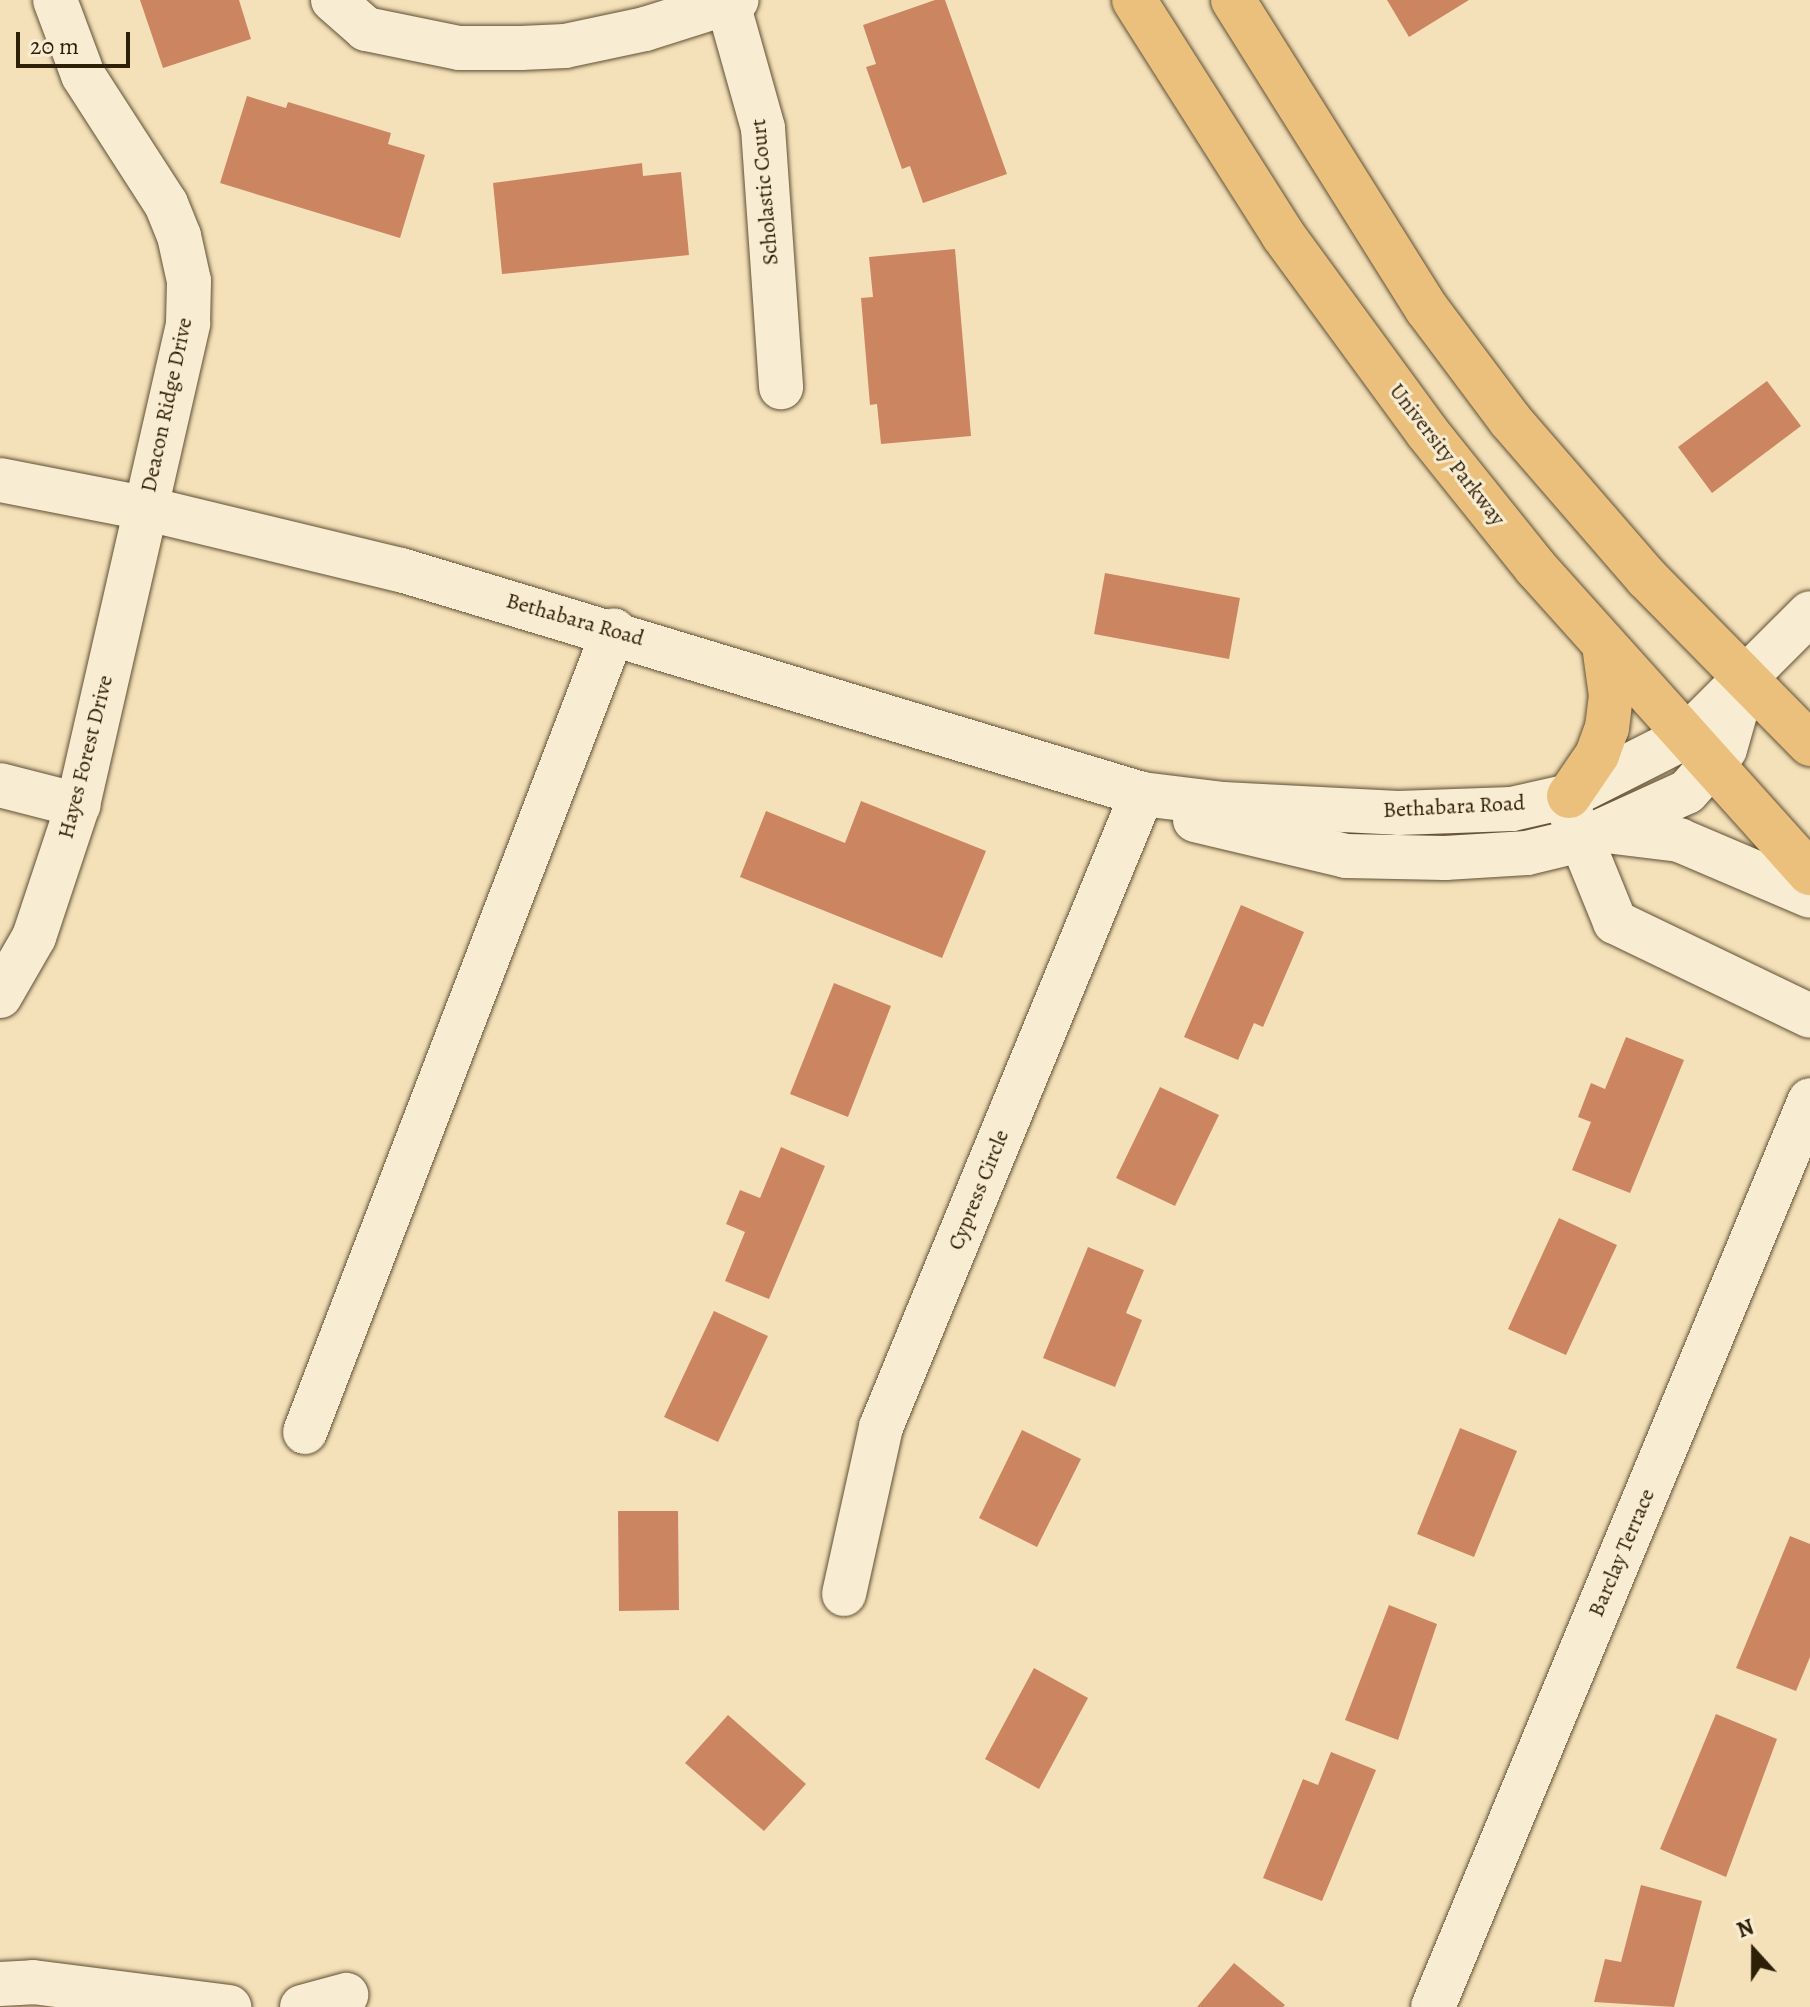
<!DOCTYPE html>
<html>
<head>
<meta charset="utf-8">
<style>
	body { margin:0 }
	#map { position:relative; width:1810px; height:2007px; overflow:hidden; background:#f4e1b9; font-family:Alegreya,serif }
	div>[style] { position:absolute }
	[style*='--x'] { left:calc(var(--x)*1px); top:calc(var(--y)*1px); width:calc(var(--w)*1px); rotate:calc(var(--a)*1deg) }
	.building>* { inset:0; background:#cc8561 }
	.roads { filter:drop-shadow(0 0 2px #605035) drop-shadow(0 0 2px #605035) }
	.minor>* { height:44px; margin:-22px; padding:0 22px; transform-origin:22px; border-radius:22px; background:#f8ecd2 }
	.major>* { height:44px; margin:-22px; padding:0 22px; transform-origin:22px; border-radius:22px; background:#eac07c }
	span { translate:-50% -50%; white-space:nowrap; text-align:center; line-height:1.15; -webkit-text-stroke:6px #f8ecd2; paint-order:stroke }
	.street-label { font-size:22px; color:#2e1f09 }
	.north { position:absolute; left:1714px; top:1911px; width:80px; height:80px; -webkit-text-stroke:6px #f8ecd2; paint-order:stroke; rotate:339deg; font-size:22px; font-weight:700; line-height:32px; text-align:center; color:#2e1f09 }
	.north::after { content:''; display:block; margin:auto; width:28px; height:36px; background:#2e1f09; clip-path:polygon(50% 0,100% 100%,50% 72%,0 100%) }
	.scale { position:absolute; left:16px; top:32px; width:114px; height:36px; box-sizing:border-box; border:4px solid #2e1f09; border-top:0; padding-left:10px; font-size:24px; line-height:28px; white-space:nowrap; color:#2e1f09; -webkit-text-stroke:6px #f8ecd2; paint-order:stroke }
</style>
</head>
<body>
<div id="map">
	<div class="building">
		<div style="clip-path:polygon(140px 0,239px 0,251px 39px,163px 68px)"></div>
		<div style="clip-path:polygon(935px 0,945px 0,1007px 174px,923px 203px,910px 166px,902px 169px,866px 67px,876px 64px,863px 25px)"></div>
		<div style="clip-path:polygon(1387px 0,1469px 0,1409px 37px)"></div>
		<div style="clip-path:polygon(247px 96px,286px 108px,288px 102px,391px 133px,388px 144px,425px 155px,400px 238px,220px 183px)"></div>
		<div style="clip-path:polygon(642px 163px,643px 176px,681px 172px,689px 255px,502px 274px,493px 183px)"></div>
		<div style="clip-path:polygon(955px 249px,971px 436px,881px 444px,877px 404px,870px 405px,861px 298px,873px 297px,869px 257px)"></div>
		<div style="clip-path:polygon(1767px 381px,1801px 426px,1712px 493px,1678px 447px)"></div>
		<div style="clip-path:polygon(1105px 573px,1240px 598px,1229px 659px,1094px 634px)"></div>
		<div style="clip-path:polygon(861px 801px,986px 851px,942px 958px,740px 877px,766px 811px,845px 843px)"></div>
		<div style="clip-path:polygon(1241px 905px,1304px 932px,1263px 1027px,1254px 1023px,1238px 1060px,1184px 1037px)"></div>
		<div style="clip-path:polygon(834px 983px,891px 1006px,848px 1117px,790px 1094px)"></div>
		<div style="clip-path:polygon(1626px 1037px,1684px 1060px,1630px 1193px,1572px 1170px,1591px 1122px,1578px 1117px,1591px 1083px,1605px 1089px)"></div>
		<div style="clip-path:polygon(1160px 1087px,1219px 1115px,1175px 1206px,1116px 1178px)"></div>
		<div style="clip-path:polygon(781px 1147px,825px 1166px,769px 1299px,725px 1281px,745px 1232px,726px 1224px,740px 1190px,760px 1198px)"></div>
		<div style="clip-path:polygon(1559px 1218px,1617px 1245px,1566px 1355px,1508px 1329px)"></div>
		<div style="clip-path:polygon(1088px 1247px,1144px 1270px,1126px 1313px,1142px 1320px,1115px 1387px,1043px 1358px)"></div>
		<div style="clip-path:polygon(714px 1311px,768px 1336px,718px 1442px,664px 1417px)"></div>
		<div style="clip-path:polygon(1460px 1428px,1517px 1451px,1474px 1557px,1417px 1534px)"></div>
		<div style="clip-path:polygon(1022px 1430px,1081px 1459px,1037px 1547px,979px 1518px)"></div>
		<div style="clip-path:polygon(618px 1511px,678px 1511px,679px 1610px,619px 1611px)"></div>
		<div style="clip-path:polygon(1790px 1536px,1810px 1544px,1810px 1657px,1796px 1691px,1736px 1668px)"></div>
		<div style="clip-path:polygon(1389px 1605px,1437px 1624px,1398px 1740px,1345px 1720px)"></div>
		<div style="clip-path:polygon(1034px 1668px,1088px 1698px,1039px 1789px,985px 1759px)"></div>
		<div style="clip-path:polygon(1716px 1714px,1777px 1739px,1726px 1877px,1660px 1849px)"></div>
		<div style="clip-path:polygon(728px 1715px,806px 1784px,764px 1831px,685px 1763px)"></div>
		<div style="clip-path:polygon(1331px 1752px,1376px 1770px,1322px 1901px,1263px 1878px,1303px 1779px,1318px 1785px)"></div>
		<div style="clip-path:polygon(1641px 1885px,1702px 1901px,1674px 2007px,1594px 2002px,1605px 1959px,1621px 1962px)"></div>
		<div style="clip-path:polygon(1234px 1963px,1285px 2005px,1283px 2007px,1197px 2007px)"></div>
	</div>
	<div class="roads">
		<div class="minor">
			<div style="--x:333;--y:0;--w:44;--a:41.3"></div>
			<div style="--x:366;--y:29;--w:95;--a:11.5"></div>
			<div style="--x:459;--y:48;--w:62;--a:0"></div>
			<div style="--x:521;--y:48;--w:44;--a:-2.6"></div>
			<div style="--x:565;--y:46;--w:82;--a:-12"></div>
			<div style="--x:645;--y:29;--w:96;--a:-17.5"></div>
			<div style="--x:727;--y:0;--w:133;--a:74.3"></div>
			<div style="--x:763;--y:128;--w:260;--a:86"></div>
			<div style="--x:0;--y:480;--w:147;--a:11"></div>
			<div style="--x:144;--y:508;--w:264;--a:13.6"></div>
			<div style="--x:401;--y:570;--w:774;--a:16.82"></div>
			<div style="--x:1142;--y:794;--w:82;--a:7"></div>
			<div style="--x:1223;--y:804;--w:175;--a:2.9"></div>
			<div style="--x:1398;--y:813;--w:114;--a:-2"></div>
			<div style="--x:1512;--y:809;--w:58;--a:-12.8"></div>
			<div style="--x:1569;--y:796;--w:131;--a:-26.8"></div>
			<div style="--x:1686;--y:737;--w:175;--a:-45"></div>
			<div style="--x:0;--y:785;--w:81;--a:14.4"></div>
			<div style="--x:1571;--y:814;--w:117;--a:67.8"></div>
			<div style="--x:1615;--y:922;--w:216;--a:25.7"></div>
			<div style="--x:1195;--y:820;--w:155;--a:13.4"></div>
			<div style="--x:1346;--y:856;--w:99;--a:1.2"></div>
			<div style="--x:1445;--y:858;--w:82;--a:-3.5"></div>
			<div style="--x:1527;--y:853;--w:56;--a:-13.5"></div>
			<div style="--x:1581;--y:840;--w:116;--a:-24.4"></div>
			<div style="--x:1687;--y:792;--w:57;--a:-48.5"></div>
			<div style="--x:1725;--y:749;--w:73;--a:-74.1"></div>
			<div style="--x:1606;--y:831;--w:74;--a:7"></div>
			<div style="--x:1679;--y:840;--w:142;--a:23.1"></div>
			<div style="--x:0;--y:996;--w:68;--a:-60"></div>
			<div style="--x:34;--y:937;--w:139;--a:-71.6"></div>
			<div style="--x:78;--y:805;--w:494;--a:-77.1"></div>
			<div style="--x:188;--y:323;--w:42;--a:-88.6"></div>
			<div style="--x:189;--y:281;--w:46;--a:-102.5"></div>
			<div style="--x:179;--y:236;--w:35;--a:-112"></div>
			<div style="--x:166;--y:204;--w:153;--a:-122.8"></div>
			<div style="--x:83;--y:75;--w:80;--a:-110.5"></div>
			<div style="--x:305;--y:1432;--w:859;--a:-68.93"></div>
			<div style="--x:844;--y:1594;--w:171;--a:-77.5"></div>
			<div style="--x:881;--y:1427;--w:685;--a:-67.59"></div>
			<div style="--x:0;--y:1984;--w:33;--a:-3"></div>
			<div style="--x:33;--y:1982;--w:198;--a:7.3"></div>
			<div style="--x:302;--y:2007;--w:46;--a:-15.3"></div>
			<div style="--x:1433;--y:2007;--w:982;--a:-67.43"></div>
		</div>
		<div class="major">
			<div style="--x:1134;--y:0;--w:278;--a:57.6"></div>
			<div style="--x:1283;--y:235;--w:244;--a:53.8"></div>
			<div style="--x:1427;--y:432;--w:174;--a:51.3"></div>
			<div style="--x:1536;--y:568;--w:410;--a:48.1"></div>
			<div style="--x:1233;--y:0;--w:365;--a:57.9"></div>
			<div style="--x:1427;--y:309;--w:139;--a:53.2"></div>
			<div style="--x:1510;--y:420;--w:209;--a:49.1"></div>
			<div style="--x:1647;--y:578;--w:233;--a:45.5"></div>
			<div style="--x:1569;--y:796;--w:50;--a:-55.7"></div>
			<div style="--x:1597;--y:755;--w:29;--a:-70"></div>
			<div style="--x:1607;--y:728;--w:32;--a:-83"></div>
			<div style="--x:1611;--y:696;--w:51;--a:-97.8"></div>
		</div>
	</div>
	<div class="street-label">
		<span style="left:765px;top:192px;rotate:-95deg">Scholastic Court</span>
		<span style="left:167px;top:405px;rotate:-78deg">Deacon Ridge Drive</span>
		<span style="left:1447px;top:455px;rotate:52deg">University Parkway</span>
		<span style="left:575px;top:620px;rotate:16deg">Bethabara Road</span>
		<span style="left:86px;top:757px;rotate:-76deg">Hayes Forest Drive</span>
		<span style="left:1454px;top:807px;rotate:-3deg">Bethabara Road</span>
		<span style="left:979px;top:1190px;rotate:-68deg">Cypress Circle</span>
		<span style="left:1622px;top:1553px;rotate:-67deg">Barclay Terrace</span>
	</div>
	<div class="north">N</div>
	<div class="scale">20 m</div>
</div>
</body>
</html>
